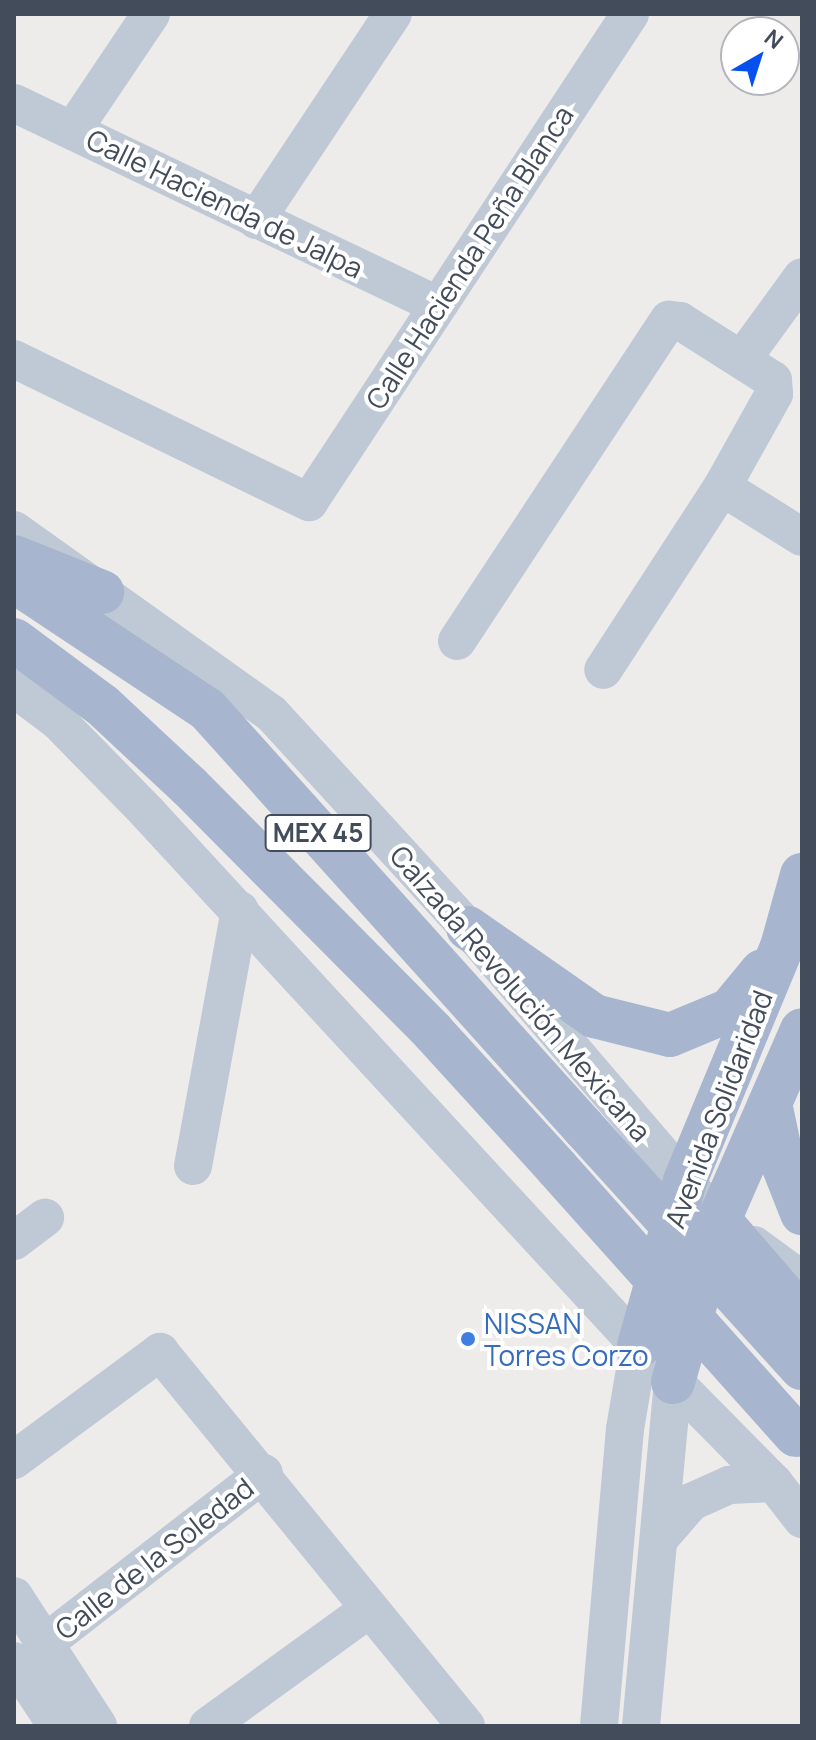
<!DOCTYPE html>
<html>
<head>
<meta charset="utf-8">
<style>
	body { margin:0 }
	#map { position:relative; width:816px; height:1740px; overflow:hidden; background:#eeebeb; font-family:Manrope,sans-serif }
	div>[style] { position:absolute }
	[style*='--x'] { left:calc(var(--x)*1px); top:calc(var(--y)*1px); width:calc(var(--w)*1px); rotate:calc(var(--a)*1deg) }
	.minor>* { height:38px; margin:-19px; padding:0 19px; transform-origin:19px; border-radius:19px; background:#bfc8d5 }
	.major>* { height:44px; margin:-22px; padding:0 22px; transform-origin:22px; border-radius:22px; background:#a7b6ce }
	.major-bridge>* { height:44px; margin:-22px; padding:0 22px; transform-origin:22px; border-radius:22px; background:#a7b6ce }
	.dots>* { width:22px; height:22px; translate:-50% -50%; box-sizing:border-box; border:4px solid #fff; border-radius:50% }
	span { translate:-50% -50%; white-space:nowrap; text-align:center; line-height:1.15; -webkit-text-stroke:8px #fff; paint-order:stroke }
	.shield-label span { padding:2px 6px; background:#fff; border:2px solid; border-radius:6px; -webkit-text-stroke-width:0 }
	.shield-label { font-size:26px; color:#424c5a; font-weight:700 }
	.street-label { font-size:28px; color:#424c5a }
	.shop-label { font-size:28px; color:#366cbe }
	.left { translate:0 -50%; text-align:left }
	.frame { position:absolute; inset:0; border:16px solid #424c5a; pointer-events:none }
	.north { position:absolute; left:720px; top:16px; width:80px; height:80px; box-sizing:border-box; background:#fff; border:2px solid #b3b7bd; border-radius:50%; rotate:39deg; font-size:22px; font-weight:700; line-height:32px; text-align:center; color:#424c5a }
	.north::after { content:''; display:block; margin:auto; width:28px; height:36px; background:#0550ee; clip-path:polygon(50% 0,100% 100%,50% 72%,0 100%) }
</style>
</head>
<body>
<div id="map">
	<div class="minor">
		<div style="--x:14;--y:103;--w:467;--a:25.5"></div>
		<div style="--x:73;--y:130;--w:140;--a:-56.1"></div>
		<div style="--x:256;--y:220;--w:247;--a:-56.4"></div>
		<div style="--x:743;--y:358;--w:100;--a:-53.9"></div>
		<div style="--x:14;--y:359;--w:328;--a:25.9"></div>
		<div style="--x:309;--y:502;--w:584;--a:-56.66"></div>
		<div style="--x:722;--y:487;--w:94;--a:32"></div>
		<div style="--x:14;--y:530;--w:315;--a:35.5"></div>
		<div style="--x:271;--y:713;--w:292;--a:47.5"></div>
		<div style="--x:468;--y:928;--w:358;--a:49.4"></div>
		<div style="--x:457;--y:641;--w:385;--a:-56.6"></div>
		<div style="--x:669;--y:320;--w:11;--a:5"></div>
		<div style="--x:680;--y:321;--w:110;--a:32.4"></div>
		<div style="--x:773;--y:380;--w:14;--a:86"></div>
		<div style="--x:774;--y:394;--w:107;--a:119.2"></div>
		<div style="--x:722;--y:487;--w:218;--a:123"></div>
		<div style="--x:14;--y:688;--w:55;--a:36.9"></div>
		<div style="--x:58;--y:721;--w:127;--a:45.6"></div>
		<div style="--x:147;--y:812;--w:726;--a:47.34"></div>
		<div style="--x:639;--y:1346;--w:192;--a:45.4"></div>
		<div style="--x:774;--y:1483;--w:46;--a:52.1"></div>
		<div style="--x:193;--y:1166;--w:260;--a:-79.6"></div>
		<div style="--x:14;--y:1241;--w:39;--a:-37"></div>
		<div style="--x:754;--y:1245;--w:59;--a:36.1"></div>
		<div style="--x:14;--y:1460;--w:182;--a:-36.5"></div>
		<div style="--x:160;--y:1352;--w:483;--a:50.7"></div>
		<div style="--x:659;--y:1539;--w:49;--a:-49.1"></div>
		<div style="--x:691;--y:1502;--w:42;--a:-24.1"></div>
		<div style="--x:729;--y:1485;--w:45;--a:-2.5"></div>
		<div style="--x:14;--y:1596;--w:155;--a:57.1"></div>
		<div style="--x:45;--y:1643;--w:277;--a:-37.8"></div>
		<div style="--x:14;--y:1661;--w:78;--a:56.5"></div>
		<div style="--x:208;--y:1726;--w:199;--a:-36"></div>
		<div style="--x:599;--y:1726;--w:298;--a:-85"></div>
		<div style="--x:625;--y:1429;--w:84;--a:-80.4"></div>
		<div style="--x:641;--y:1726;--w:345;--a:-84.7"></div>
	</div>
	<div class="major">
		<div style="--x:14;--y:557;--w:95;--a:21.7"></div>
		<div style="--x:14;--y:581;--w:232;--a:33.6"></div>
		<div style="--x:207;--y:709;--w:564;--a:48.02"></div>
		<div style="--x:14;--y:640;--w:109;--a:36.5"></div>
		<div style="--x:102;--y:705;--w:119;--a:43"></div>
		<div style="--x:189;--y:786;--w:346;--a:45.2"></div>
		<div style="--x:433;--y:1032;--w:184;--a:47.6"></div>
		<div style="--x:468;--y:928;--w:154;--a:34.9"></div>
		<div style="--x:594;--y:1016;--w:78;--a:14"></div>
		<div style="--x:670;--y:1035;--w:65;--a:-22.6"></div>
		<div style="--x:730;--y:1010;--w:50;--a:-50.6"></div>
		<div style="--x:771;--y:1108;--w:58;--a:78.1"></div>
		<div style="--x:783;--y:1165;--w:52;--a:68.4"></div>
		<div style="--x:719;--y:1220;--w:127;--a:49.2"></div>
		<div style="--x:639;--y:1346;--w:171;--a:-74.4"></div>
		<div style="--x:685;--y:1181;--w:253;--a:-67.5"></div>
		<div style="--x:782;--y:947;--w:75;--a:-74.5"></div>
		<div style="--x:673;--y:1382;--w:168;--a:-74.1"></div>
		<div style="--x:719;--y:1220;--w:207;--a:-66.4"></div>
	</div>
	<div class="major-bridge">
		<div style="--x:584;--y:1128;--w:324;--a:47.8"></div>
		<div style="--x:557;--y:1168;--w:358;--a:48.2"></div>
	</div>
	<div class="dots">
		<div style="left:468px;top:1339px;background:#3f7fe0"></div>
	</div>
	<div class="shield-label">
		<span style="left:318px;top:833px">MEX 45</span>
	</div>
	<div class="street-label">
		<span style="left:225px;top:203px;rotate:26deg">Calle Hacienda de Jalpa</span>
		<span style="left:469px;top:257px;rotate:-57deg">Calle Hacienda Peña Blanca</span>
		<span style="left:521px;top:993px;rotate:49deg">Calzada Revolución Mexicana</span>
		<span style="left:718px;top:1109px;rotate:-69deg">Avenida Solidaridad</span>
		<span style="left:154px;top:1558px;rotate:-38deg">Calle de la Soledad</span>
	</div>
	<div class="shop-label">
		<span class="left" style="left:484px;top:1339px">NISSAN<br>Torres Corzo</span>
	</div>
	<div class="frame"></div>
	<div class="north">N</div>
</div>
</body>
</html>
